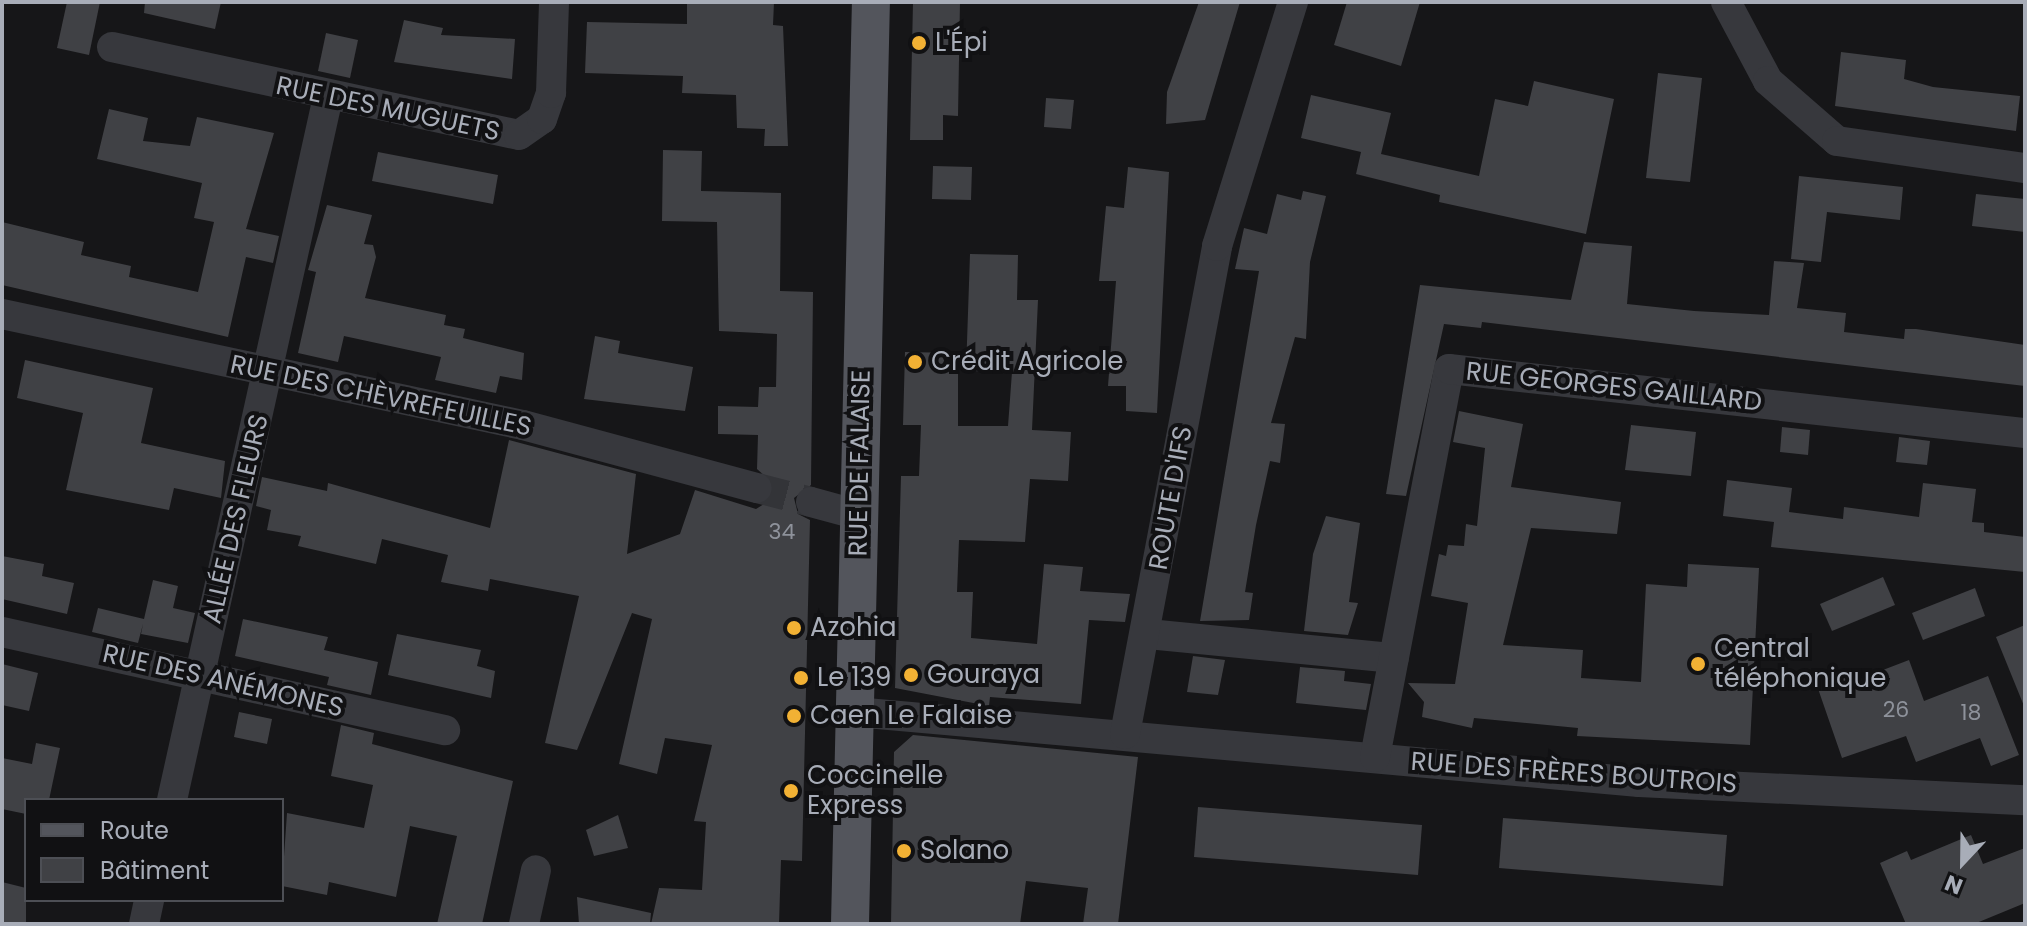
<!DOCTYPE html>
<html>
<head>
<meta charset="utf-8">
<style>
	body { margin:0 }
	#map { position:relative; width:2027px; height:926px; overflow:hidden; background:#161618; font-family:Poppins,sans-serif }
	div>[style] { position:absolute }
	[style*='--x'] { left:calc(var(--x)*1px); top:calc(var(--y)*1px); width:calc(var(--w)*1px); rotate:calc(var(--a)*1deg) }
	.building>* { inset:0; background:#404145 }
	.minor-tunnel>* { height:30px; margin-top:-15px; transform-origin:0; background:repeating-linear-gradient(90deg,#333438 0 30px,transparent 0 45px) }
	.minor>* { height:30px; margin:-15px; padding:0 15px; transform-origin:15px; border-radius:15px; background:#37383d }
	.major>* { height:38px; margin:-19px; padding:0 19px; transform-origin:19px; border-radius:19px; background:#53555c }
	.dots>* { width:22px; height:22px; translate:-50% -50%; box-sizing:border-box; border:4px solid #111113; border-radius:50% }
	span { translate:-50% -50%; white-space:nowrap; text-align:center; line-height:1.15; -webkit-text-stroke:8px #111113; paint-order:stroke }
	.number-label { font-size:22px; color:#8e929b }
	.number-label span { -webkit-text-stroke-width:0 }
	.poi-label { font-size:26px; color:#a8adb8 }
	.left { translate:0 -50%; text-align:left }
	.street-label { font-size:26px; color:#a8adb8 }
	.frame { position:absolute; inset:0; border:4px solid #a8adb8; pointer-events:none }
	.legend { position:absolute; left:24px; top:798px; width:260px; height:104px; box-sizing:border-box; background:#111113; border:2px solid #4d4f55; margin:0; padding:10px 14px; list-style:none; font-size:24px; color:#a8adb8 }
	.legend li { display:flex; align-items:center; gap:16px; height:40px }
	.legend b { width:40px; border:2px solid #4d4f55 }
	.north { position:absolute; left:1923px; top:822px; width:80px; height:80px; -webkit-text-stroke:6px #111113; paint-order:stroke; rotate:202deg; font-size:22px; font-weight:700; line-height:32px; text-align:center; color:#a8adb8 }
	.north::after { content:''; display:block; margin:auto; width:28px; height:36px; background:#a8adb8; clip-path:polygon(50% 0,100% 100%,50% 72%,0 100%) }
</style>
</head>
<body>
<div id="map">
	<div class="building">
		<div style="clip-path:polygon(67px 2px,100px 2px,89px 55px,57px 48px)"></div>
		<div style="clip-path:polygon(145px 2px,221px 2px,215px 29px,144px 13px)"></div>
		<div style="clip-path:polygon(687px 2px,774px 2px,773px 25px,783px 26px,788px 146px,764px 146px,765px 129px,737px 128px,736px 95px,682px 93px,683px 76px,585px 73px,587px 22px,687px 24px)"></div>
		<div style="clip-path:polygon(913px 2px,960px 2px,958px 116px,943px 115px,943px 140px,910px 140px)"></div>
		<div style="clip-path:polygon(1199px 2px,1240px 2px,1205px 120px,1166px 124px,1167px 92px)"></div>
		<div style="clip-path:polygon(1347px 2px,1420px 2px,1401px 66px,1334px 45px)"></div>
		<div style="clip-path:polygon(404px 20px,443px 28px,441px 35px,515px 39px,512px 79px,394px 62px)"></div>
		<div style="clip-path:polygon(326px 33px,358px 40px,350px 78px,318px 71px)"></div>
		<div style="clip-path:polygon(1841px 52px,1906px 60px,1904px 79px,1933px 87px,2020px 96px,2016px 131px,1835px 106px)"></div>
		<div style="clip-path:polygon(1658px 73px,1702px 78px,1690px 182px,1646px 178px)"></div>
		<div style="clip-path:polygon(1534px 81px,1614px 99px,1586px 234px,1439px 202px,1440px 195px,1356px 174px,1361px 152px,1301px 138px,1311px 95px,1391px 113px,1381px 154px,1479px 176px,1495px 99px,1528px 106px)"></div>
		<div style="clip-path:polygon(1046px 98px,1074px 100px,1071px 129px,1044px 127px)"></div>
		<div style="clip-path:polygon(109px 109px,148px 118px,143px 141px,190px 146px,197px 117px,274px 133px,246px 229px,279px 236px,273px 263px,246px 257px,228px 337px,2px 285px,2px 222px,84px 242px,81px 255px,131px 266px,129px 277px,198px 292px,214px 222px,194px 218px,202px 183px,97px 159px)"></div>
		<div style="clip-path:polygon(663px 150px,702px 151px,701px 191px,781px 193px,780px 291px,813px 292px,811px 485px,794px 498px,798px 514px,810px 520px,802px 861px,781px 860px,779px 924px,651px 924px,659px 888px,702px 890px,706px 822px,694px 821px,712px 745px,665px 738px,657px 774px,619px 764px,652px 619px,632px 613px,577px 750px,545px 743px,579px 596px,490px 579px,488px 591px,441px 582px,448px 555px,382px 539px,376px 564px,298px 546px,301px 536px,267px 530px,271px 510px,256px 506px,262px 477px,327px 491px,328px 483px,490px 528px,509px 440px,636px 474px,627px 554px,680px 534px,695px 490px,756px 509px,769px 501px,774px 484px,757px 469px,758px 435px,718px 434px,718px 406px,758px 407px,759px 387px,776px 387px,777px 334px,719px 331px,717px 222px,662px 221px)"></div>
		<div style="clip-path:polygon(378px 152px,498px 175px,493px 204px,372px 181px)"></div>
		<div style="clip-path:polygon(933px 166px,972px 167px,971px 200px,932px 199px)"></div>
		<div style="clip-path:polygon(1128px 167px,1169px 172px,1157px 413px,1126px 411px,1126px 386px,1108px 386px,1116px 281px,1099px 281px,1106px 206px,1124px 208px)"></div>
		<div style="clip-path:polygon(1799px 176px,1903px 187px,1900px 220px,1827px 212px,1821px 262px,1791px 259px)"></div>
		<div style="clip-path:polygon(1303px 191px,1326px 196px,1310px 262px,1306px 339px,1295px 337px,1271px 423px,1285px 424px,1280px 463px,1270px 461px,1256px 525px,1245px 592px,1253px 593px,1249px 620px,1200px 621px,1259px 271px,1235px 269px,1244px 228px,1267px 234px,1277px 194px,1301px 200px)"></div>
		<div style="clip-path:polygon(1976px 194px,2025px 199px,2025px 232px,1972px 226px)"></div>
		<div style="clip-path:polygon(327px 205px,372px 215px,364px 244px,373px 245px,376px 257px,365px 298px,446px 315px,444px 325px,465px 329px,463px 338px,524px 353px,522px 380px,500px 376px,496px 393px,435px 380px,441px 357px,344px 336px,338px 362px,298px 353px,316px 272px,308px 270px)"></div>
		<div style="clip-path:polygon(1584px 242px,1632px 246px,1627px 304px,1694px 311px,1769px 315px,1774px 261px,1804px 263px,1797px 308px,1846px 313px,1844px 332px,1904px 339px,1905px 329px,1916px 329px,2025px 345px,2025px 386px,1482px 322px,1481px 328px,1444px 324px,1406px 496px,1386px 494px,1420px 285px,1571px 300px)"></div>
		<div style="clip-path:polygon(970px 254px,1018px 255px,1017px 300px,1038px 300px,1032px 430px,1071px 432px,1068px 481px,1030px 479px,1025px 542px,959px 540px,957px 592px,973px 592px,971px 638px,1037px 644px,1044px 564px,1083px 567px,1080px 591px,1130px 594px,1125px 622px,1089px 620px,1081px 704px,990px 697px,989px 706px,895px 688px,901px 476px,919px 476px,921px 425px,903px 425px,905px 352px,958px 353px,958px 426px,1008px 426px,1012px 372px,966px 371px)"></div>
		<div style="clip-path:polygon(595px 336px,620px 341px,618px 353px,693px 367px,685px 411px,584px 399px)"></div>
		<div style="clip-path:polygon(25px 360px,153px 388px,141px 443px,225px 461px,221px 498px,174px 488px,169px 510px,66px 490px,83px 413px,17px 398px)"></div>
		<div style="clip-path:polygon(1459px 411px,1523px 424px,1511px 487px,1621px 502px,1617px 534px,1531px 528px,1503px 645px,1583px 650px,1581px 678px,1641px 682px,1646px 584px,1687px 587px,1688px 564px,1759px 568px,1750px 745px,1577px 736px,1578px 728px,1474px 718px,1472px 728px,1422px 717px,1424px 702px,1408px 683px,1455px 684px,1468px 603px,1431px 596px,1439px 554px,1446px 556px,1448px 545px,1464px 546px,1466px 524px,1477px 526px,1485px 448px,1453px 442px)"></div>
		<div style="clip-path:polygon(1631px 425px,1696px 432px,1691px 476px,1625px 470px)"></div>
		<div style="clip-path:polygon(1782px 427px,1810px 430px,1808px 455px,1780px 452px)"></div>
		<div style="clip-path:polygon(1899px 437px,1930px 441px,1927px 465px,1896px 462px)"></div>
		<div style="clip-path:polygon(1727px 480px,1792px 488px,1789px 512px,1843px 519px,1844px 507px,1919px 517px,1923px 483px,1976px 489px,1972px 522px,1984px 523px,1984px 532px,2025px 537px,2025px 572px,1771px 547px,1774px 522px,1723px 516px)"></div>
		<div style="clip-path:polygon(1326px 516px,1360px 523px,1349px 602px,1358px 603px,1348px 635px,1304px 631px,1313px 554px)"></div>
		<div style="clip-path:polygon(2px 556px,44px 564px,42px 576px,74px 583px,67px 614px,2px 599px)"></div>
		<div style="clip-path:polygon(1883px 577px,1895px 605px,1832px 631px,1820px 604px)"></div>
		<div style="clip-path:polygon(153px 580px,178px 586px,173px 608px,195px 613px,188px 643px,141px 634px,143px 624px,138px 643px,92px 632px,98px 608px,144px 619px)"></div>
		<div style="clip-path:polygon(1975px 588px,1985px 616px,1923px 640px,1912px 613px)"></div>
		<div style="clip-path:polygon(243px 619px,328px 637px,324px 650px,378px 662px,371px 695px,327px 685px,329px 677px,235px 656px)"></div>
		<div style="clip-path:polygon(2025px 625px,2025px 706px,2024px 706px,1996px 637px)"></div>
		<div style="clip-path:polygon(397px 634px,481px 650px,477px 666px,495px 671px,491px 698px,388px 675px)"></div>
		<div style="clip-path:polygon(1193px 656px,1225px 660px,1218px 695px,1187px 692px)"></div>
		<div style="clip-path:polygon(1909px 660px,1924px 701px,1988px 676px,2019px 755px,1991px 766px,1980px 738px,1916px 762px,1906px 736px,1842px 758px,1815px 680px,1844px 670px,1849px 683px)"></div>
		<div style="clip-path:polygon(2px 664px,38px 673px,29px 711px,2px 705px)"></div>
		<div style="clip-path:polygon(1300px 667px,1345px 671px,1344px 681px,1371px 684px,1366px 710px,1296px 703px)"></div>
		<div style="clip-path:polygon(239px 712px,272px 719px,267px 744px,234px 737px)"></div>
		<div style="clip-path:polygon(341px 725px,374px 733px,372px 744px,513px 781px,482px 924px,437px 924px,457px 836px,410px 826px,396px 897px,329px 882px,327px 895px,282px 886px,287px 813px,364px 828px,373px 785px,331px 776px)"></div>
		<div style="clip-path:polygon(913px 735px,1138px 757px,1118px 924px,1083px 924px,1088px 888px,1026px 881px,1020px 924px,891px 924px,894px 752px)"></div>
		<div style="clip-path:polygon(36px 743px,60px 748px,49px 800px,26px 800px,26px 814px,2px 809px,2px 758px,32px 764px)"></div>
		<div style="clip-path:polygon(1198px 807px,1422px 825px,1418px 875px,1194px 857px)"></div>
		<div style="clip-path:polygon(618px 815px,628px 848px,594px 856px,586px 830px)"></div>
		<div style="clip-path:polygon(1503px 818px,1727px 835px,1723px 886px,1499px 868px)"></div>
		<div style="clip-path:polygon(1971px 835px,1983px 864px,2025px 848px,2025px 903px,1974px 924px,1906px 924px,1880px 863px,1907px 851px,1911px 860px)"></div>
		<div style="clip-path:polygon(2px 882px,26px 888px,26px 924px,2px 924px)"></div>
		<div style="clip-path:polygon(577px 897px,651px 913px,650px 924px,579px 924px)"></div>
	</div>
	<div class="minor-tunnel">
		<div style="--x:757;--y:488;--w:56;--a:14.5"></div>
	</div>
	<div class="minor">
		<div style="--x:1726;--y:2;--w:89;--a:62"></div>
		<div style="--x:1768;--y:81;--w:91;--a:41"></div>
		<div style="--x:1837;--y:141;--w:190;--a:8.2"></div>
		<div style="--x:112;--y:47;--w:416;--a:12.2"></div>
		<div style="--x:519;--y:135;--w:28;--a:-35"></div>
		<div style="--x:542;--y:119;--w:28;--a:-71"></div>
		<div style="--x:551;--y:93;--w:91;--a:-88.1"></div>
		<div style="--x:2;--y:314;--w:533;--a:12.03"></div>
		<div style="--x:523;--y:425;--w:242;--a:15.1"></div>
		<div style="--x:811;--y:502;--w:50;--a:15.2"></div>
		<div style="--x:2;--y:632;--w:454;--a:12.5"></div>
		<div style="--x:1148;--y:634;--w:247;--a:5.6"></div>
		<div style="--x:855;--y:712;--w:787;--a:5.1"></div>
		<div style="--x:1639;--y:782;--w:386;--a:2.7"></div>
		<div style="--x:1125;--y:734;--w:497;--a:-79.3"></div>
		<div style="--x:1217;--y:246;--w:256;--a:-72.7"></div>
		<div style="--x:1375;--y:757;--w:395;--a:-79.2"></div>
		<div style="--x:1449;--y:369;--w:580;--a:6.34"></div>
		<div style="--x:172;--y:800;--w:720;--a:-77.49"></div>
		<div style="--x:144;--y:924;--w:25;--a:-78"></div>
		<div style="--x:524;--y:924;--w:55;--a:-77.5"></div>
	</div>
	<div class="major">
		<div style="--x:850;--y:924;--w:922;--a:-88.7"></div>
	</div>
	<div class="dots">
		<div style="left:919px;top:43px;background:#f2b134"></div>
		<div style="left:915px;top:362px;background:#f2b134"></div>
		<div style="left:794px;top:628px;background:#f2b134"></div>
		<div style="left:1698px;top:664px;background:#f2b134"></div>
		<div style="left:911px;top:675px;background:#f2b134"></div>
		<div style="left:801px;top:678px;background:#f2b134"></div>
		<div style="left:794px;top:716px;background:#f2b134"></div>
		<div style="left:791px;top:791px;background:#f2b134"></div>
		<div style="left:904px;top:851px;background:#f2b134"></div>
	</div>
	<div class="number-label">
		<span style="left:782px;top:532px">34</span>
		<span style="left:1896px;top:710px">26</span>
		<span style="left:1971px;top:713px">18</span>
	</div>
	<div class="poi-label">
		<span class="left" style="left:935px;top:43px">L'Épi</span>
		<span class="left" style="left:931px;top:362px">Crédit Agricole</span>
		<span class="left" style="left:810px;top:628px">Azohia</span>
		<span class="left" style="left:1714px;top:664px">Central<br>téléphonique</span>
		<span class="left" style="left:927px;top:675px">Gouraya</span>
		<span class="left" style="left:817px;top:678px">Le 139</span>
		<span class="left" style="left:810px;top:716px">Caen Le Falaise</span>
		<span class="left" style="left:807px;top:791px">Coccinelle<br>Express</span>
		<span class="left" style="left:920px;top:851px">Solano</span>
	</div>
	<div class="street-label">
		<span style="left:388px;top:109px;rotate:12deg">RUE DES MUGUETS</span>
		<span style="left:1614px;top:387px;rotate:6deg">RUE GEORGES GAILLARD</span>
		<span style="left:381px;top:396px;rotate:12deg">RUE DES CHÈVREFEUILLES</span>
		<span style="left:860px;top:463px;rotate:-89deg">RUE DE FALAISE</span>
		<span style="left:1171px;top:498px;rotate:-80deg">ROUTE D'IFS</span>
		<span style="left:236px;top:519px;rotate:-77deg">ALLÉE DES FLEURS</span>
		<span style="left:223px;top:681px;rotate:13deg">RUE DES ANÉMONES</span>
		<span style="left:1574px;top:773px;rotate:4deg">RUE DES FRÈRES BOUTROIS</span>
	</div>
	<div class="frame"></div>
	<ul class="legend">
	<li><b style="height:10px;background:#53555c"></b>Route</li>
	<li><b style="height:22px;background:#404145"></b>Bâtiment</li>
	</ul>
	<div class="north">N</div>
</div>
</body>
</html>
